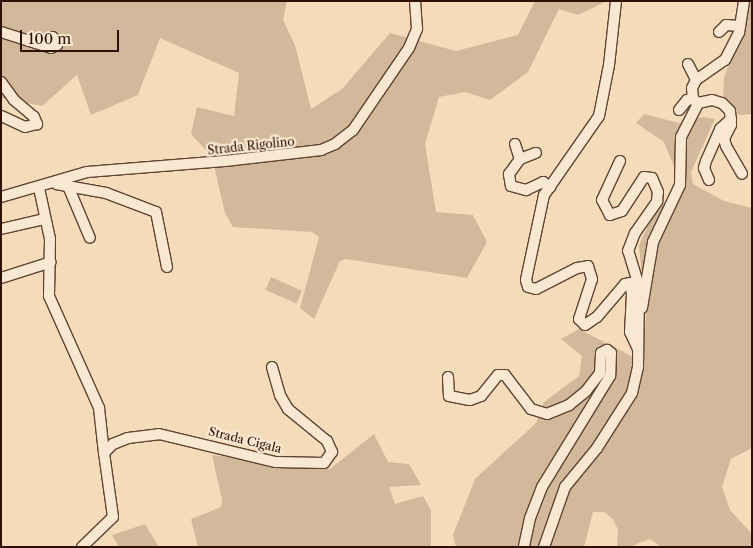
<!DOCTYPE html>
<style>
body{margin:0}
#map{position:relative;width:753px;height:548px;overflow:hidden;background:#f4dcba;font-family:"Libre Caslon Text",serif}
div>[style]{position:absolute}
.green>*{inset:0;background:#d3b99b;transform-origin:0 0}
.roads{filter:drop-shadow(1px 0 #604331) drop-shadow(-1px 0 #604331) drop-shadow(0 1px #604331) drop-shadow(0 -1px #604331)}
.minor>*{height:10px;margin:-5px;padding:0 5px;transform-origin:5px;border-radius:5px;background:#f8e8d2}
span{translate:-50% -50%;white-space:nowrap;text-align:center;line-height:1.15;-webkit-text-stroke:4.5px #f8e8d2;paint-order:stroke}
.street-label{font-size:12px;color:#2f1003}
.frame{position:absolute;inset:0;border:2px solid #2f1003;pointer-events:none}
.scale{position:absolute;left:20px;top:30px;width:99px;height:22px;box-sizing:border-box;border:2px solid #2f1003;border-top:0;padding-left:6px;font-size:15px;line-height:18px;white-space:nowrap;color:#2f1003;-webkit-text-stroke:4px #f8e8d2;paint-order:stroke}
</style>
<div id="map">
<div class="green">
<div style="clip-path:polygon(1px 1px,287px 1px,283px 20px,295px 45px,311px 109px,342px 89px,390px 33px,456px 51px,518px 35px,535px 1px,607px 1px,578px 15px,559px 9px,528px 72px,490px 100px,465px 92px,439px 97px,425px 144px,436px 212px,473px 215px,487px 242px,467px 278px,346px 259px,340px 261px,314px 319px,300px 308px,319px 237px,312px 232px,233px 227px,225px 213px,212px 157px,191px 134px,197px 107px,234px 116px,239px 73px,160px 38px,138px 95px,91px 115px,77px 75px,42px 106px,1px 98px)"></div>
<div style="clip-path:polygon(743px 1px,752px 1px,752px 114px,740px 115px,729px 110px,723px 101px,724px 78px,744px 22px)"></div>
<div style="clip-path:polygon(644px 114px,679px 123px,703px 117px,715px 119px,691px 172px,693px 184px,724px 201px,752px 208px,752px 448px,731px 459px,722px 487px,730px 510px,752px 534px,752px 547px,661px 547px,650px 539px,629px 547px,617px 547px,618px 530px,613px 519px,604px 512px,593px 512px,584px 547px,456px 547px,453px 535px,475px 479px,536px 423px,544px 402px,579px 376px,582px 356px,561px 339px,579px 329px,643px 362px,646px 319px,639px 245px,654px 213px,671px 197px,677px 186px,677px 174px,664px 142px,636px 123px)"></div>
<div style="left:271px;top:277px;width:34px;height:14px;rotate:24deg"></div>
<div style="clip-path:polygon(374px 434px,388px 462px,409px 464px,421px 485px,389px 487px,395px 504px,423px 496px,431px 510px,431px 547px,198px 547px,191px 519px,221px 507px,222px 500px,212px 455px,330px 469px)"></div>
<div style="clip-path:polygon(145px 524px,159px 547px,119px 547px,112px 535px)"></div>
</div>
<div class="roads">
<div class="minor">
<div style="left:616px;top:1px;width:64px;rotate:96.2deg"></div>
<div style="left:609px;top:65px;width:52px;rotate:101.1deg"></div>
<div style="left:599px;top:116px;width:96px;rotate:124.8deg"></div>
<div style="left:544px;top:195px;width:87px;rotate:102deg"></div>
<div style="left:526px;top:280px;width:7px;rotate:74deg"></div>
<div style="left:528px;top:287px;width:8px;rotate:14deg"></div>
<div style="left:536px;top:289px;width:46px;rotate:-27.1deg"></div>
<div style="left:577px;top:268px;width:11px;rotate:-10deg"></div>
<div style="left:588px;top:266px;width:14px;rotate:73deg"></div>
<div style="left:592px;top:279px;width:42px;rotate:108deg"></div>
<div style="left:579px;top:319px;width:8px;rotate:45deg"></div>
<div style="left:585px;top:325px;width:14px;rotate:-34deg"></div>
<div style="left:597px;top:317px;width:43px;rotate:-49.7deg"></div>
<div style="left:625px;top:284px;width:5px;rotate:-11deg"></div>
<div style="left:630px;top:283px;width:11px;rotate:80deg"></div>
<div style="left:632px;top:294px;width:38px;rotate:93deg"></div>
<div style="left:630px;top:332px;width:19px;rotate:65deg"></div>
<div style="left:1px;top:32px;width:52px;rotate:17.7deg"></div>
<div style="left:51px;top:48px;width:7px;rotate:-27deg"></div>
<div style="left:57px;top:45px;width:9px;rotate:-117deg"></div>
<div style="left:719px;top:32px;width:10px;rotate:-45deg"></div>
<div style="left:726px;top:25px;width:14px;rotate:4deg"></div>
<div style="left:688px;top:64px;width:18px;rotate:63deg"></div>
<div style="left:1px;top:82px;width:22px;rotate:54deg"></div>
<div style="left:14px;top:100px;width:26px;rotate:40deg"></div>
<div style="left:34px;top:117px;width:8px;rotate:67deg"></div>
<div style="left:37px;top:124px;width:12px;rotate:166deg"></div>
<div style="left:25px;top:127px;width:26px;rotate:-155deg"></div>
<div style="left:698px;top:103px;width:14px;rotate:-12deg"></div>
<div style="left:712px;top:100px;width:10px;rotate:17deg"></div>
<div style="left:722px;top:103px;width:11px;rotate:45deg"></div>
<div style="left:730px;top:111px;width:14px;rotate:86deg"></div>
<div style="left:731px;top:125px;width:16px;rotate:117deg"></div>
<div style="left:724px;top:139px;width:7px;rotate:74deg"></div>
<div style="left:726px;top:146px;width:32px;rotate:60deg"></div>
<div style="left:679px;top:110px;width:13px;rotate:-51deg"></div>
<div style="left:687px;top:100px;width:6px;rotate:-9deg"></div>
<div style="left:515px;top:144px;width:16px;rotate:72deg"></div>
<div style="left:520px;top:159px;width:19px;rotate:126deg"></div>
<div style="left:509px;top:174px;width:12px;rotate:81deg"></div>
<div style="left:511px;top:186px;width:16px;rotate:15deg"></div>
<div style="left:526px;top:190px;width:19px;rotate:-25deg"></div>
<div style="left:543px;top:182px;width:9px;rotate:36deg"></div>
<div style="left:520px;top:159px;width:17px;rotate:-21deg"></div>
<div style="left:709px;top:180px;width:13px;rotate:-113deg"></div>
<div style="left:704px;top:168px;width:7px;rotate:-74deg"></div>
<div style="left:706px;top:161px;width:35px;rotate:-66deg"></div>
<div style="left:720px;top:129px;width:15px;rotate:-42deg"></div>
<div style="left:56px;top:184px;width:51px;rotate:10.2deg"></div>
<div style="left:106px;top:193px;width:53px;rotate:20.8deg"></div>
<div style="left:156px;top:212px;width:56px;rotate:78.7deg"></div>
<div style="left:68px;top:186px;width:56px;rotate:67.1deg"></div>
<div style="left:39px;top:188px;width:52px;rotate:77.8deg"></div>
<div style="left:50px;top:239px;width:57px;rotate:91deg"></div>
<div style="left:49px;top:296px;width:123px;rotate:65.9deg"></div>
<div style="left:99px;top:408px;width:45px;rotate:83.7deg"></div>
<div style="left:1px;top:197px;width:90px;rotate:-16.2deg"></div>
<div style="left:87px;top:172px;width:138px;rotate:-4.6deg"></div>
<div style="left:225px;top:161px;width:97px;rotate:-6.5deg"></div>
<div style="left:321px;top:150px;width:15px;rotate:-23deg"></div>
<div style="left:335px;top:144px;width:23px;rotate:-38deg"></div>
<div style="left:353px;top:130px;width:99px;rotate:-55.7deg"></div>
<div style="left:409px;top:48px;width:21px;rotate:-67deg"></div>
<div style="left:417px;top:29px;width:28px;rotate:-94deg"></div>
<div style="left:1px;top:229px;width:44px;rotate:-13.1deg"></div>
<div style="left:1px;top:278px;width:52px;rotate:-17.7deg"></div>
<div style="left:642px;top:308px;width:67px;rotate:-80.5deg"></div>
<div style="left:653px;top:242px;width:63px;rotate:-64.7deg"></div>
<div style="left:680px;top:185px;width:48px;rotate:-88.8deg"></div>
<div style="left:681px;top:137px;width:38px;rotate:-63deg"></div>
<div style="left:698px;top:103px;width:6px;rotate:-141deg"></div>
<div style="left:693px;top:99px;width:11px;rotate:-95deg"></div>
<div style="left:692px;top:88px;width:9px;rotate:-63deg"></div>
<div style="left:696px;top:80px;width:35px;rotate:-35deg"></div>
<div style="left:725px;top:60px;width:30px;rotate:-63deg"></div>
<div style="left:739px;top:33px;width:32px;rotate:-81deg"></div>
<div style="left:448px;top:377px;width:19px;rotate:87deg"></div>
<div style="left:449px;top:396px;width:21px;rotate:11deg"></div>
<div style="left:470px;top:400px;width:12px;rotate:-20deg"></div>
<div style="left:481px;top:396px;width:27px;rotate:-51deg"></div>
<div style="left:498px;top:375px;width:7px"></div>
<div style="left:505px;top:375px;width:43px;rotate:52.6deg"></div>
<div style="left:531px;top:409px;width:17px;rotate:17deg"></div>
<div style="left:547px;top:414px;width:24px;rotate:-22deg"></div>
<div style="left:569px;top:405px;width:22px;rotate:-39deg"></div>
<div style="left:586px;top:391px;width:23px;rotate:-52deg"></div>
<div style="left:600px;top:373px;width:20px;rotate:-87deg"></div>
<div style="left:601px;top:353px;width:7px;rotate:-27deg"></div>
<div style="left:607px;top:350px;width:5px;rotate:37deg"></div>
<div style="left:611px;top:353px;width:23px;rotate:92deg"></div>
<div style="left:610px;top:376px;width:130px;rotate:121.5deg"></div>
<div style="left:542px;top:487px;width:33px;rotate:111deg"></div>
<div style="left:530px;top:518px;width:30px;rotate:102deg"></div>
<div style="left:82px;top:547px;width:43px;rotate:-44.1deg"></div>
<div style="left:113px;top:517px;width:65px;rotate:-98deg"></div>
<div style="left:104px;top:453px;width:13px;rotate:-45deg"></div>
<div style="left:113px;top:444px;width:16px;rotate:-22deg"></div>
<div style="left:128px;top:438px;width:31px;rotate:-7deg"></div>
<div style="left:159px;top:434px;width:120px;rotate:13.5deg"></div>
<div style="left:276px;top:462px;width:48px;rotate:1.2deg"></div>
<div style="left:324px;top:463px;width:14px;rotate:-54deg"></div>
<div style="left:332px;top:452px;width:12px;rotate:-114deg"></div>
<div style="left:327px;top:441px;width:50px;rotate:-140.6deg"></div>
<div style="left:288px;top:409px;width:16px;rotate:-120deg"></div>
<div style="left:280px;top:395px;width:29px;rotate:-106deg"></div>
<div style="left:544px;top:547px;width:64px;rotate:-70.7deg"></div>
<div style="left:565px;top:487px;width:50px;rotate:-50.6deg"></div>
<div style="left:597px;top:448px;width:65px;rotate:-57.5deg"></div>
<div style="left:632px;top:393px;width:27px;rotate:-77deg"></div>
<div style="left:638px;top:367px;width:81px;rotate:-89.3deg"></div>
<div style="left:639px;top:286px;width:37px;rotate:-107deg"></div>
<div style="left:628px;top:251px;width:19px;rotate:-69deg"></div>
<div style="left:635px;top:233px;width:39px;rotate:-55deg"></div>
<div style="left:657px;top:201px;width:9px;rotate:-84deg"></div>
<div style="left:658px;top:192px;width:15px;rotate:-113deg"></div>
<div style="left:652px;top:178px;width:8px;rotate:-173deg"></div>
<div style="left:644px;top:177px;width:40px;rotate:122.9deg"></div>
<div style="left:622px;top:211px;width:13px;rotate:162deg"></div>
<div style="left:610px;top:215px;width:17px;rotate:-118deg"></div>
<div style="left:602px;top:200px;width:43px;rotate:-65.2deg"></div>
</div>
</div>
<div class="street-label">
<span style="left:251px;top:146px;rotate:-6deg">Strada Rigolino</span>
<span style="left:245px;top:440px;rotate:14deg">Strada Cigala</span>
</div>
<div class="frame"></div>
<div class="scale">100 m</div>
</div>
